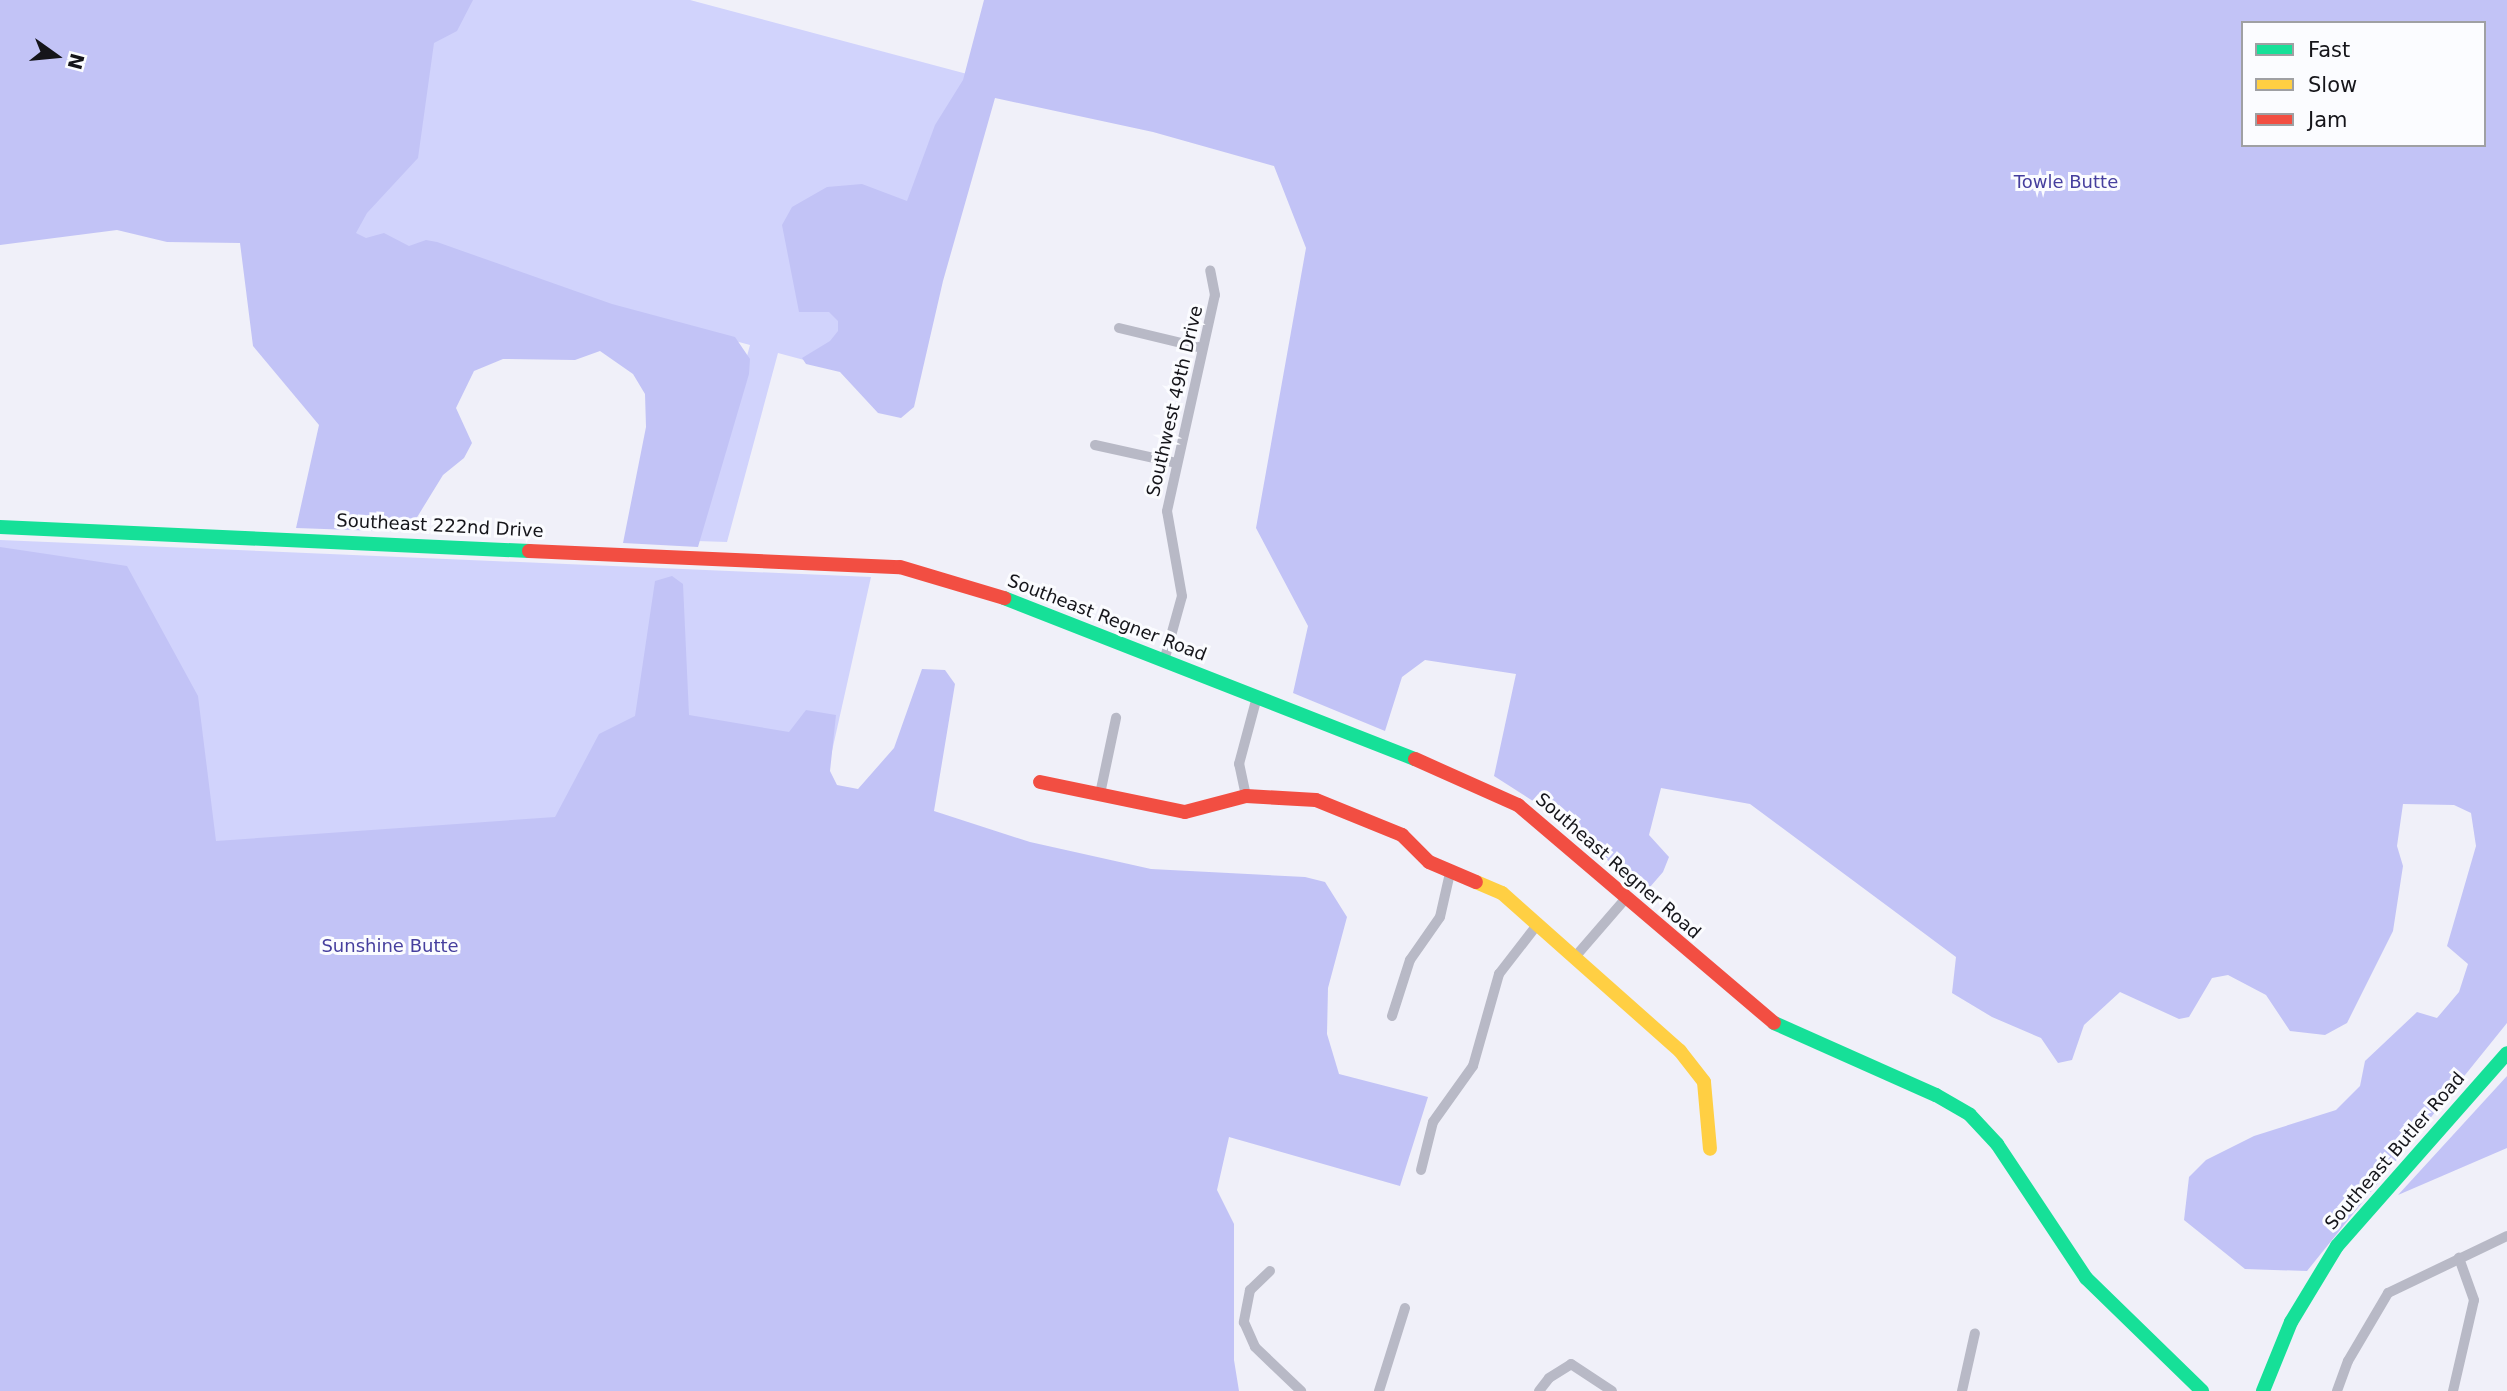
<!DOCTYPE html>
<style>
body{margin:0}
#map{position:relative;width:2507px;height:1391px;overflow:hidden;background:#f0f0f9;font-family:"DejaVu Sans",sans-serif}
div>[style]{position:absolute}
.green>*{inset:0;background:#d1d3fc}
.forest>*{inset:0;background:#c2c3f6}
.street>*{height:10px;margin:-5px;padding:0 5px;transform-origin:5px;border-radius:5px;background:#b8b9c6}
.fast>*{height:14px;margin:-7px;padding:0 7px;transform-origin:7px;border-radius:7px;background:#16e098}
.slow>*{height:14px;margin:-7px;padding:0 7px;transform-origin:7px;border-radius:7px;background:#ffcf43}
.jam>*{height:14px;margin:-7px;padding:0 7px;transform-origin:7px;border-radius:7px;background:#f24e42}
span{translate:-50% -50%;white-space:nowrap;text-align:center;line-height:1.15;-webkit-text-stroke:6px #fbfcff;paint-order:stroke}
.park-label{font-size:18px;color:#463f9e}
.street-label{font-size:18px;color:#15151a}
.legend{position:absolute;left:2241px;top:21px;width:245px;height:126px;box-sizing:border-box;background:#fbfcff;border:2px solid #9fa0a3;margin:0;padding:9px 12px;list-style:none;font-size:21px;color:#15151a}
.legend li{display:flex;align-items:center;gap:14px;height:35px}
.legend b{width:35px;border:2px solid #9fa0a3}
.north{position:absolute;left:21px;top:21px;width:70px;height:70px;-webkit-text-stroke:5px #fbfcff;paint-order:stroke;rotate:105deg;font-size:19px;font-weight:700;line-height:28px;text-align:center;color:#15151a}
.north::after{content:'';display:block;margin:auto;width:24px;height:32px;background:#15151a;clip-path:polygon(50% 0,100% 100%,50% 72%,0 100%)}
</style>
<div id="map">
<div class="green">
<div style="clip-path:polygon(343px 0,690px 0,982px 78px,912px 389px,778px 353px,727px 542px,697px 541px,750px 345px,292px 222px)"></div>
<div style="clip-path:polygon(0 540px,871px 577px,774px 1010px,0 1391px)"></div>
</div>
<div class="forest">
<div style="clip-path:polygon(0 0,473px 0,457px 31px,434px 43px,418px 158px,367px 213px,356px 233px,366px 238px,384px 233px,409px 246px,426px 240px,437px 242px,612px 304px,735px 337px,750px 359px,749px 374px,698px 547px,623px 543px,646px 427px,645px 394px,633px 374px,600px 351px,575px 360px,503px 359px,474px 371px,456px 408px,472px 443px,464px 458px,443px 475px,408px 532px,296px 528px,319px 425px,253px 346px,240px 243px,167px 242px,117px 230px,0 245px)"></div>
<div style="clip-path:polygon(evenodd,984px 0,2507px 0,2507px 1023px,2307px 1271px,2245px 1269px,2184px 1220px,2189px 1177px,2206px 1160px,2254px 1136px,2336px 1110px,2360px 1086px,2365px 1061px,2417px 1012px,2437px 1018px,2459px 992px,2468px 964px,2447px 946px,2476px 846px,2471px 813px,2454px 805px,2403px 804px,2397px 846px,2403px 866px,2393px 931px,2347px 1023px,2325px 1035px,2290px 1031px,2266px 995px,2228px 975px,2212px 978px,2189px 1017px,2179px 1019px,2120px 992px,2084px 1025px,2072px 1060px,2058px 1063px,2041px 1038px,1992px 1017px,1952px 993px,1956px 957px,1750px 804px,1661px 788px,1649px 835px,1669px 857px,1663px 872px,1650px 887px,1638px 886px,1553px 814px,1494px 776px,1516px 674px,1425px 660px,1402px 677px,1385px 731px,1293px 693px,1308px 626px,1256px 528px,1306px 248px,1274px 166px,1153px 132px,995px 98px,943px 281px,914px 407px,901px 418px,878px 413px,840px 372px,806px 364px,802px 358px,830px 341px,838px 331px,838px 321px,829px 312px,799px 312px,782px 225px,792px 207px,827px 187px,862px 184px,907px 201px,935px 125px,963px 80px,984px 0,2243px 23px,2484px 23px,2484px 145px,2243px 145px,2243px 23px)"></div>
<div style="clip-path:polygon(0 547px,127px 566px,198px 696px,216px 841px,555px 817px,599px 734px,635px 716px,655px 581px,672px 576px,683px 584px,689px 715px,789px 732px,806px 710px,836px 715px,830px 771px,837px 785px,858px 789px,894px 748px,922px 669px,945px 670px,955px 684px,934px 811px,1030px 842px,1151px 869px,1305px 877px,1325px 882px,1347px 917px,1328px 988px,1327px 1034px,1339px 1074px,1428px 1097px,1400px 1186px,1229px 1137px,1217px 1190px,1234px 1224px,1234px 1360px,1239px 1391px,0 1391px)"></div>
<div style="clip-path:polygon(2507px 1075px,2507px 1148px,2398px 1195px,2507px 1076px)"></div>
</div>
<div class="street">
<div style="left:1119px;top:328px;width:85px;rotate:13.5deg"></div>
<div style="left:1095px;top:445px;width:83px;rotate:12.5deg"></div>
<div style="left:1164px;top:661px;width:67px;rotate:-74.5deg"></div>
<div style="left:1182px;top:596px;width:86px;rotate:-100deg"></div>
<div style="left:1167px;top:511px;width:221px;rotate:-77.5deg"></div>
<div style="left:1215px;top:295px;width:25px;rotate:-101deg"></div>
<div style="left:1100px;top:794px;width:78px;rotate:-78.1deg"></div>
<div style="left:1246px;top:796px;width:33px;rotate:-102deg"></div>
<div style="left:1239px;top:764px;width:69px;rotate:-75deg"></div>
<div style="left:1575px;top:957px;width:79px;rotate:-49.1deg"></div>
<div style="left:1392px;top:1016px;width:59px;rotate:-72.2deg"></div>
<div style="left:1410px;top:960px;width:52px;rotate:-55.1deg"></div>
<div style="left:1440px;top:917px;width:45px;rotate:-77.2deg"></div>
<div style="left:1421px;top:1170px;width:49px;rotate:-76deg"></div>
<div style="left:1433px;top:1122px;width:69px;rotate:-54.5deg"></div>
<div style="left:1473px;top:1066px;width:96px;rotate:-74.2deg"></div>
<div style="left:1499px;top:974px;width:62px;rotate:-52.2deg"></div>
<div style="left:1270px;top:1271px;width:28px;rotate:136deg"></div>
<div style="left:1250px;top:1290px;width:33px;rotate:101deg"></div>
<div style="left:1244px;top:1322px;width:27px;rotate:66deg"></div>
<div style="left:1255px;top:1347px;width:64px;rotate:43.7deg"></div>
<div style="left:1379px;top:1391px;width:87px;rotate:-72.6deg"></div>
<div style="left:1539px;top:1391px;width:16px;rotate:-52deg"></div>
<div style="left:1549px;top:1378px;width:26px;rotate:-32deg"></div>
<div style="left:1571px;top:1364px;width:49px;rotate:33.4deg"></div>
<div style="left:1962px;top:1391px;width:59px;rotate:-77.4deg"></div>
<div style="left:2337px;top:1391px;width:32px;rotate:-70deg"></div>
<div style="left:2348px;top:1361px;width:79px;rotate:-59.5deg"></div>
<div style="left:2388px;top:1293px;width:132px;rotate:-25.6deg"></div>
<div style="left:2453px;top:1391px;width:93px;rotate:-77deg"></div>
<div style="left:2474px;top:1300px;width:45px;rotate:-109.7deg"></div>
</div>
<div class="fast">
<div style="left:0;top:527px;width:530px;rotate:2.6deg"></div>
<div style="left:1004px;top:598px;width:441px;rotate:21.4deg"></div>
<div style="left:1774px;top:1023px;width:177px;rotate:24deg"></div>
<div style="left:1936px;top:1095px;width:39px;rotate:30deg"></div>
<div style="left:1970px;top:1115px;width:40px;rotate:47deg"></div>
<div style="left:1997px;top:1144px;width:161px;rotate:56.4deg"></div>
<div style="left:2086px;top:1278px;width:162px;rotate:44.2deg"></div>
<div style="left:2263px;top:1391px;width:74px;rotate:-67.9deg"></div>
<div style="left:2291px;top:1322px;width:89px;rotate:-58.8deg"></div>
<div style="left:2337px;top:1246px;width:257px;rotate:-48.6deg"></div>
</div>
<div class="slow">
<div style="left:1476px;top:882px;width:28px;rotate:23deg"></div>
<div style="left:1502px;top:893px;width:238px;rotate:41.6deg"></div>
<div style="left:1680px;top:1051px;width:39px;rotate:52deg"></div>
<div style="left:1704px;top:1082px;width:67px;rotate:84.9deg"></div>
</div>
<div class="jam">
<div style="left:529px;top:551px;width:371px;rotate:2.5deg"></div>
<div style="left:900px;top:567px;width:109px;rotate:16.6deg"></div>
<div style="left:1415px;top:759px;width:113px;rotate:24.1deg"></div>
<div style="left:1518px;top:805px;width:336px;rotate:40.4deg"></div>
<div style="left:1040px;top:782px;width:148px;rotate:11.7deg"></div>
<div style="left:1185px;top:812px;width:63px;rotate:-14.7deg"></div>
<div style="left:1246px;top:796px;width:70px;rotate:3.3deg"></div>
<div style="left:1316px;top:800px;width:93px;rotate:22.1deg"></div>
<div style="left:1402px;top:835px;width:38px;rotate:45deg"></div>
<div style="left:1429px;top:862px;width:51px;rotate:23.1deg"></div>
</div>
<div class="park-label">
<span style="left:2066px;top:182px">Towle Butte</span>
<span style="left:390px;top:946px">Sunshine Butte</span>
</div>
<div class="street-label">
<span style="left:1175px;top:401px;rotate:-77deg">Southwest 49th Drive</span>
<span style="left:440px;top:526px;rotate:3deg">Southeast 222nd Drive</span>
<span style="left:1107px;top:618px;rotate:21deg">Southeast Regner Road</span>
<span style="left:1618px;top:866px;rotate:41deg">Southeast Regner Road</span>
<span style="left:2395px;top:1151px;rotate:-49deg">Southeast Butler Road</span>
</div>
<ul class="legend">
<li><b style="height:9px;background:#16e098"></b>Fast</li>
<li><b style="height:9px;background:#ffcf43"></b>Slow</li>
<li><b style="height:9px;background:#f24e42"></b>Jam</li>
</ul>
<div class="north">N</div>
</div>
